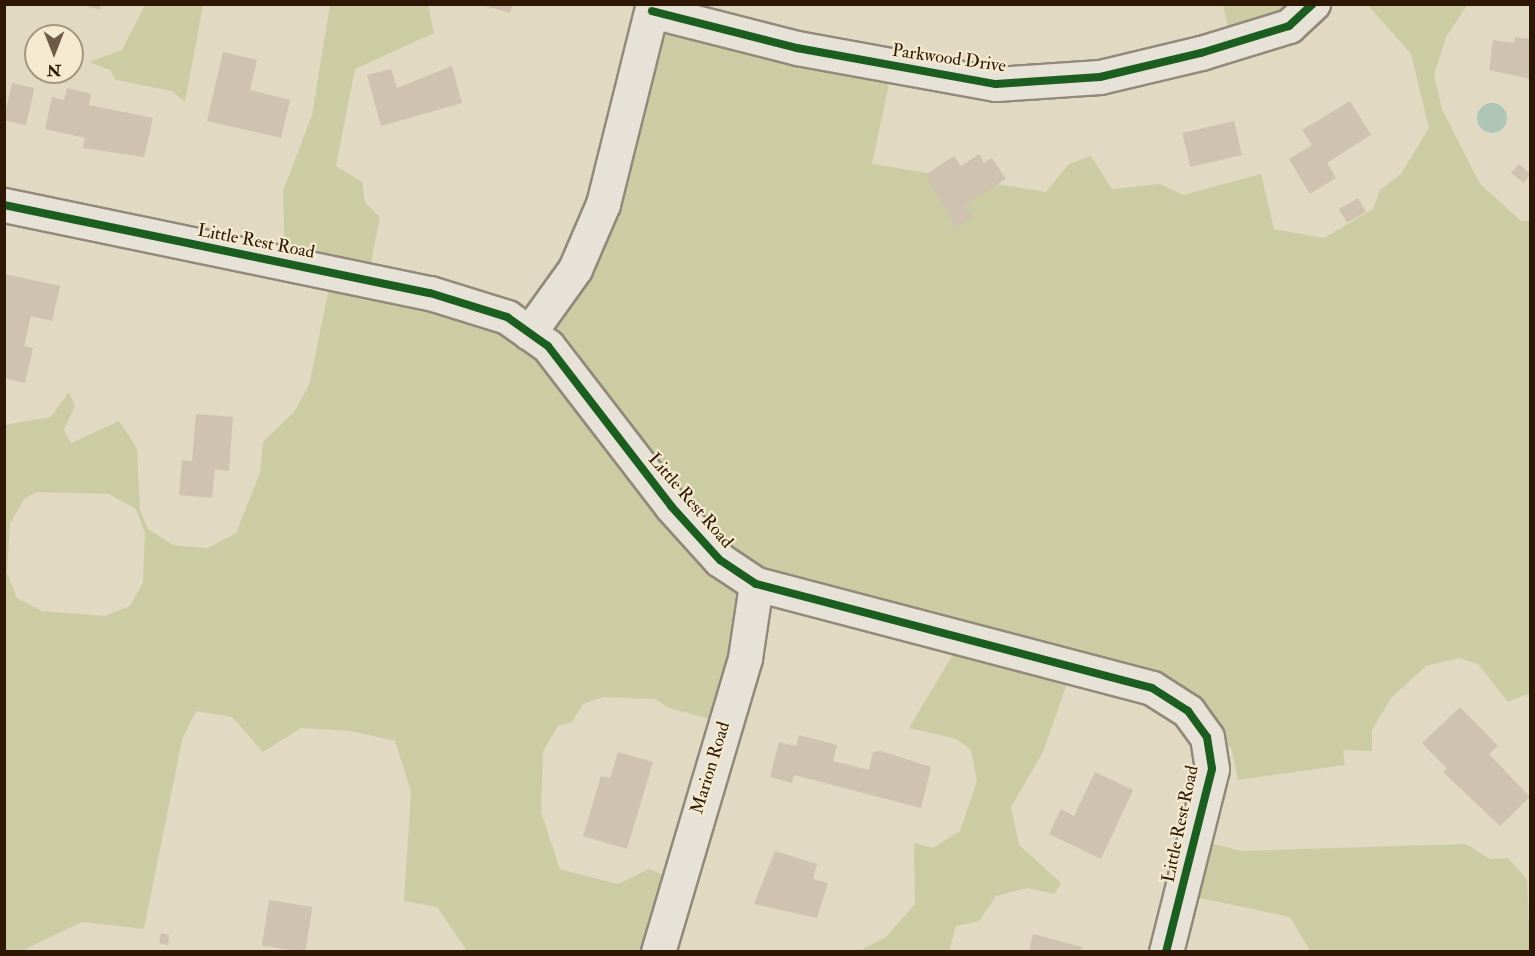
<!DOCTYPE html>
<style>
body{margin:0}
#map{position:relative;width:1535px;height:956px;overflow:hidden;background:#e1d9c2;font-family:"IM FELL Double Pica",serif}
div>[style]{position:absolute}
.green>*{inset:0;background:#cccca4}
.water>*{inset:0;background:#afc5b7}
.round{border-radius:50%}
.building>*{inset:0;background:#cfc2b0;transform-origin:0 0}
.roads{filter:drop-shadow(2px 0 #91897a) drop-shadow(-2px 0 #91897a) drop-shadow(0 2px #91897a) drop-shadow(0 -2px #91897a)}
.street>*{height:33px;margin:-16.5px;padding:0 16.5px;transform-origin:16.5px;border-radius:16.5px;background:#e7e2d7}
.cycleway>*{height:8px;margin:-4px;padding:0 4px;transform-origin:4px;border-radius:4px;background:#1b5e20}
span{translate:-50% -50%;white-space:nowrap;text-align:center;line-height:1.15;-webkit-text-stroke:4.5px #f4eacf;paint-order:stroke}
.street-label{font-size:18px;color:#2f1705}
.frame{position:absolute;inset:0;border:6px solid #2f1705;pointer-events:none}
.north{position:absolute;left:24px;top:24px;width:60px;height:60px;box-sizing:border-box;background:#f4eacf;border:2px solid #a5967e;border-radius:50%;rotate:180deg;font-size:16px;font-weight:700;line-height:24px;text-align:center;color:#2f1705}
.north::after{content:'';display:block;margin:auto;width:21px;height:27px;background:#6d5b47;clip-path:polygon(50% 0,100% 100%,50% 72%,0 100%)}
</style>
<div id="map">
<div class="green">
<div style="clip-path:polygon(145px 5px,203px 5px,185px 102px,172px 91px,116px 80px,110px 70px,89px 62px,122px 50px)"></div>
<div style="clip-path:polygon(evenodd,330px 5px,428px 5px,434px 33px,355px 69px,336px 166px,362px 182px,365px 203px,380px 217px,368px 278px,524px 331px,578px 271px,656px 14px,892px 70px,872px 164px,1046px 192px,1069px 164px,1091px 156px,1112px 189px,1160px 184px,1183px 195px,1261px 174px,1274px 229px,1324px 238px,1373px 209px,1380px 190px,1401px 174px,1429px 128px,1411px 54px,1368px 5px,1467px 5px,1446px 37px,1434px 75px,1442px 109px,1480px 184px,1521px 221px,1530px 221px,1530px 693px,1508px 702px,1478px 664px,1459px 658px,1426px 666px,1391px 698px,1372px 730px,1372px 751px,1343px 750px,1345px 765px,1238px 780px,1231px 747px,1212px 746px,1192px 719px,1072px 669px,1043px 752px,1011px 807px,1019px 845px,1061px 883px,1054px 894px,1027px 888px,996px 896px,979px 921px,956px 926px,949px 951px,859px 951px,886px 937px,915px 904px,914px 843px,933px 848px,960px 831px,977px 781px,971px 750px,956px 739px,909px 728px,960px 643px,765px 588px,725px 723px,669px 708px,655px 699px,603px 697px,583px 704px,572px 722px,558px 726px,543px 751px,541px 812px,560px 869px,618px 884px,649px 869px,678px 881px,660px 951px,467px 951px,437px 907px,404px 901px,411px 791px,395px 741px,351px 731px,301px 728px,263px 752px,232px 717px,196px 711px,182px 740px,144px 929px,82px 922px,21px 951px,5px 952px,5px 425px,51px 417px,69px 392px,75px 406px,64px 430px,71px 443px,119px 421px,137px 448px,140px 511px,148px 529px,173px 545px,208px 548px,236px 533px,260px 473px,263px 442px,294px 412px,309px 385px,331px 279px,285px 269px,283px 191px,312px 115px,330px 5px,37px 492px,109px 494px,136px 509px,145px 533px,143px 582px,130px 606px,105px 616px,42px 611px,17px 598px,7px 573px,10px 523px,25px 498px,37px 492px)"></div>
<div style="clip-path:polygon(1223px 5px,1304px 5px,1231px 43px)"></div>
<div style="clip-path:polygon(1210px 843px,1241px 851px,1466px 844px,1490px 859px,1508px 858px,1527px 879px,1530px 951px,1310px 951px,1290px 917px,1186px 895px)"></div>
</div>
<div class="water">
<div class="round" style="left:1477px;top:103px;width:30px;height:30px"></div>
</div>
<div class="building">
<div style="clip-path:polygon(80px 4px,101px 4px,100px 10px)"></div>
<div style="clip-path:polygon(479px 4px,513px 4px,510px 13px)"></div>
<div style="clip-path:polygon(1515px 37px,1530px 39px,1530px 79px,1489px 70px,1493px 40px,1514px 43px)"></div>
<div style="clip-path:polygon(223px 52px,257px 60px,250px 90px,290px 100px,281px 138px,207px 121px)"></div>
<div style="clip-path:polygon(452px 66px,462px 103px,381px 126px,367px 75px,391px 69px,397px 88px)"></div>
<div style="left:12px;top:83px;width:23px;height:38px;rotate:13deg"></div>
<div style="clip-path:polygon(67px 88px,91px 94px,89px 105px,153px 118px,144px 157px,83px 148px,85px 138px,45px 129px,52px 97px,64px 100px)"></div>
<div style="clip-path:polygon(1350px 101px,1371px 135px,1327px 163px,1336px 178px,1310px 194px,1289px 159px,1312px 145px,1302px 130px)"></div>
<div style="left:1234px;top:121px;width:35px;height:53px;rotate:77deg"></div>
<div style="clip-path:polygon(979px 154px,984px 163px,992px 158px,1006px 179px,965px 205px,973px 217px,956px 228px,925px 175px,954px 156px,961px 166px)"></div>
<div style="clip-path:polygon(1519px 164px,1530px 174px,1524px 183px,1511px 173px)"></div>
<div style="left:1358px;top:198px;width:16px;height:22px;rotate:60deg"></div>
<div style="clip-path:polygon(4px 274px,60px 286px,52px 321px,31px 316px,24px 346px,33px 348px,25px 383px,4px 378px)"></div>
<div style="clip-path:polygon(196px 414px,233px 417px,229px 471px,215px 469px,212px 498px,179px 495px,182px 460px,192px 461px)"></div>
<div style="clip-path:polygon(1460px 707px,1498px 746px,1489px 754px,1530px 797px,1500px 826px,1443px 772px,1447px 769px,1422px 743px)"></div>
<div style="clip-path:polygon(799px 735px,837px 745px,833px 761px,869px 770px,873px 752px,881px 751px,931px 767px,921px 808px,794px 775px,792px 783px,770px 777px,779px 742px,796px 746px)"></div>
<div style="clip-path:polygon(618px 752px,653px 762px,627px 849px,583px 836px,601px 776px,610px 778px)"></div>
<div style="clip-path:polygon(1095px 772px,1133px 790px,1101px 859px,1049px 834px,1061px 809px,1074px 816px)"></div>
<div style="clip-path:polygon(775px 851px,817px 864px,813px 879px,828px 883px,817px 918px,754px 904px)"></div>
<div style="left:269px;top:900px;width:44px;height:46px;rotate:9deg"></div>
<div style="clip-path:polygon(161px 933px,169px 935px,168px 945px,159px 943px)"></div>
<div style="clip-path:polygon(1033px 934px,1082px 947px,1080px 952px,1029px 952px)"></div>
</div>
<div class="roads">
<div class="street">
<div style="left:652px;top:11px;width:150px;rotate:14.3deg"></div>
<div style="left:797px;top:48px;width:202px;rotate:10.3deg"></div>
<div style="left:996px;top:84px;width:104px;rotate:-3.9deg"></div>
<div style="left:1100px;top:77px;width:104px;rotate:-13.4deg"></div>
<div style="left:1201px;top:53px;width:92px;rotate:-17.1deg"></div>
<div style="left:1289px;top:26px;width:33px;rotate:-43deg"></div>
<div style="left:4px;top:205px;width:435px;rotate:11.7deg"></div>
<div style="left:430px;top:293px;width:81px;rotate:17.3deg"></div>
<div style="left:507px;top:317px;width:50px;rotate:35.3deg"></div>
<div style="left:548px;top:346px;width:202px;rotate:52.4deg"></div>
<div style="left:671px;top:506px;width:73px;rotate:47.8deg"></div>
<div style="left:720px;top:560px;width:43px;rotate:33.7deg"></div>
<div style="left:756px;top:584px;width:409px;rotate:14.7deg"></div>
<div style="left:1152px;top:688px;width:43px;rotate:32.6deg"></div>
<div style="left:1188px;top:711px;width:32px;rotate:54deg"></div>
<div style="left:1207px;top:737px;width:32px;rotate:81deg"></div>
<div style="left:1212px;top:769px;width:189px;rotate:104.1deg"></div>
<div style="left:529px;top:333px;width:79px;rotate:-54.3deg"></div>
<div style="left:575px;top:269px;width:71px;rotate:-66.7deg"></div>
<div style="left:603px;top:204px;width:206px;rotate:-76deg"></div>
<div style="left:658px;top:952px;width:307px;rotate:-73.5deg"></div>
<div style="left:745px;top:658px;width:75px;rotate:-81.5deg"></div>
</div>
</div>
<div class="cycleway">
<div style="left:652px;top:11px;width:150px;rotate:14.3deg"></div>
<div style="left:797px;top:48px;width:202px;rotate:10.3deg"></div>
<div style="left:996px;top:84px;width:104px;rotate:-3.9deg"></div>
<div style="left:1100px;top:77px;width:104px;rotate:-13.4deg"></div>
<div style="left:1201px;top:53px;width:92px;rotate:-17.1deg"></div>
<div style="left:1289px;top:26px;width:33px;rotate:-43deg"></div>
<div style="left:4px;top:205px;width:435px;rotate:11.7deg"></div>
<div style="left:430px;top:293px;width:81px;rotate:17.3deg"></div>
<div style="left:507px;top:317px;width:50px;rotate:35.3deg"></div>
<div style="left:548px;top:346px;width:202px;rotate:52.4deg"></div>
<div style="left:671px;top:506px;width:73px;rotate:47.8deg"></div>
<div style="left:720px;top:560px;width:43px;rotate:33.7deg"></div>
<div style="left:756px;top:584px;width:409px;rotate:14.7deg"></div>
<div style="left:1152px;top:688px;width:43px;rotate:32.6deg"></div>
<div style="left:1188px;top:711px;width:32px;rotate:54deg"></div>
<div style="left:1207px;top:737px;width:32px;rotate:81deg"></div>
<div style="left:1212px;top:769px;width:189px;rotate:104.1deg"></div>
</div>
<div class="street-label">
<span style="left:949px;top:59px;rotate:8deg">Parkwood Drive</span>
<span style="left:256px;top:242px;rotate:11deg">Little Rest Road</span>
<span style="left:690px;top:501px;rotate:49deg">Little Rest Road</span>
<span style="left:711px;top:768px;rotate:-73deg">Marion Road</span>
<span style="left:1181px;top:824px;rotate:-78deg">Little Rest Road</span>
</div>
<div class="frame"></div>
<div class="north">N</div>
</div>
